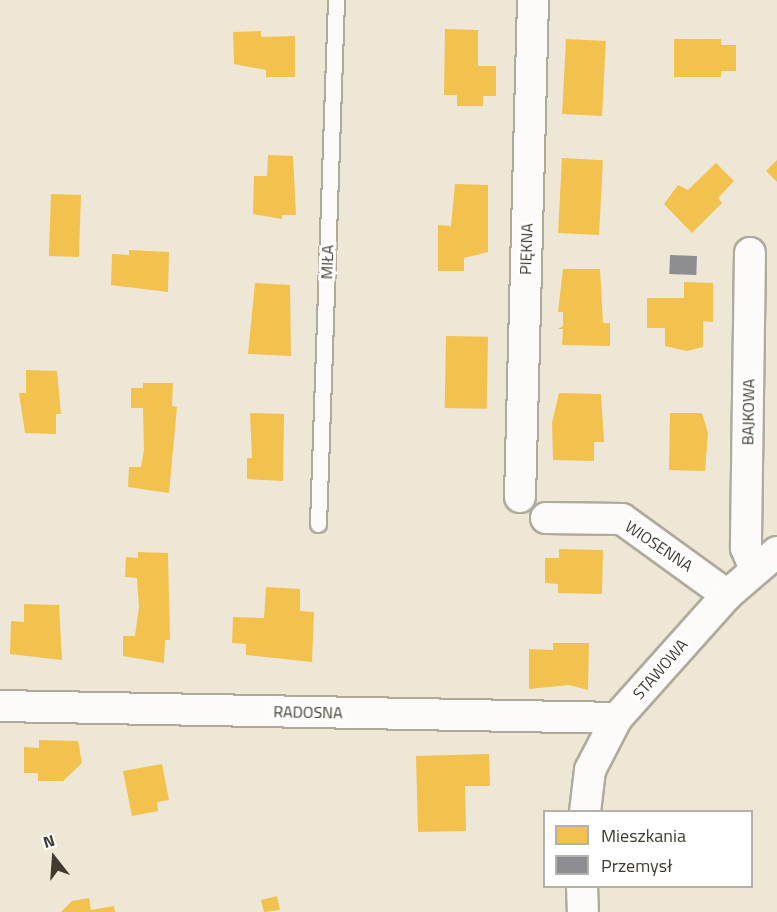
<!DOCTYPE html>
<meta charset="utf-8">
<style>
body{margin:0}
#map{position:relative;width:777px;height:912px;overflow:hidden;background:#eee7d6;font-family:"Titillium Web",sans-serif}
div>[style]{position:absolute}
.homes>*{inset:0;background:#f2c14e;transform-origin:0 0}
.industry>*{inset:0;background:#8d8d92;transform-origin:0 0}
.roads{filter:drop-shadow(2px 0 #b0aa9d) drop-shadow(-2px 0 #b0aa9d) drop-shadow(0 2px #b0aa9d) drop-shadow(0 -2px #b0aa9d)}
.service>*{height:15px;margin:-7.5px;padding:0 7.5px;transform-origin:7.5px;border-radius:7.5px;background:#fcfbf9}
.minor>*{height:30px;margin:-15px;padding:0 15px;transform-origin:15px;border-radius:15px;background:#fcfbf9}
span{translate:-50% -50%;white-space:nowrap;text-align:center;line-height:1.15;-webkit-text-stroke:6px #fff;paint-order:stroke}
.street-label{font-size:16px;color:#403b2f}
.legend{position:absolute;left:543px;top:810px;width:210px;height:78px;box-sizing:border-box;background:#fff;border:2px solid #b3b1ac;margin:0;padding:8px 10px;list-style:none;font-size:18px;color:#403b2f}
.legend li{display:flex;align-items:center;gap:12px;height:30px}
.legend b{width:30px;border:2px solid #b3b1ac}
.north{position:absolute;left:24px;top:828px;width:60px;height:60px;-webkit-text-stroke:4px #fff;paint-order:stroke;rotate:343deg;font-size:16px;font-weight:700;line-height:24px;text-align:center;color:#403b2f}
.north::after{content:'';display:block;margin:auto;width:21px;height:27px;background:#403b2f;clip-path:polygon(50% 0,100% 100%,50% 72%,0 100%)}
</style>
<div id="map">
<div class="homes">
<div style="clip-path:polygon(445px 29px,478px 30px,478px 66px,496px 66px,496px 96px,483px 96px,483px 106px,457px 106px,457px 95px,444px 95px)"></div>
<div style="clip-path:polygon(261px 31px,261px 37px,295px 36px,295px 77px,266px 77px,266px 70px,234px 64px,233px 32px)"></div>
<div style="left:566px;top:39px;width:40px;height:75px;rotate:3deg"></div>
<div style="clip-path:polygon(674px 39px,721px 39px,721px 45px,736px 45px,736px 71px,721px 71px,721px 77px,674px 77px)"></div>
<div style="clip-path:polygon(268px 155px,293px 156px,296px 215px,282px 215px,282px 219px,253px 214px,254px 176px,267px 176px)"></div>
<div style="left:562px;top:158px;width:41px;height:75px;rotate:3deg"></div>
<div style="clip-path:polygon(777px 160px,777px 182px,766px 171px)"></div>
<div style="clip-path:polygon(716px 163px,734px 181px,718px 198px,722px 203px,692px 233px,664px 204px,678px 185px,688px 190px)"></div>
<div style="clip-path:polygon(455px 184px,488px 185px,488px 252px,464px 258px,464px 271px,438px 271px,438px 225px,451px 226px)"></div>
<div style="left:51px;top:194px;width:30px;height:62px;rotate:2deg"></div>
<div style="clip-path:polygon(129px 250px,169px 252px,168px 292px,111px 285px,112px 254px,129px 255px)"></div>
<div style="clip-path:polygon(563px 269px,600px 269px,603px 323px,610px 323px,610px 346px,562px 345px,563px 329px,558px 329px,563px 326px,563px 312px,558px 312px)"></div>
<div style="clip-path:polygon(684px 282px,713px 283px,713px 322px,703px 321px,703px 347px,687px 351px,665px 346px,665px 328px,647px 328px,647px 298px,684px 298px)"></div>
<div style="clip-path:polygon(255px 283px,290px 285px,291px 356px,248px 354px)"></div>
<div style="left:446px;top:336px;width:42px;height:72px;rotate:1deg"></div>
<div style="clip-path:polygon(26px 370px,57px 371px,61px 414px,56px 414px,56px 434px,25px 433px,19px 393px,26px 393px)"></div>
<div style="clip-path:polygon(143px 383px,173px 383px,172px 406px,177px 407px,169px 493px,128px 487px,129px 467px,141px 467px,144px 450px,143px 408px,131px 408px,131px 388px,143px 388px)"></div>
<div style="clip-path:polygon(559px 393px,601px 394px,604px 442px,594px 442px,594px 461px,553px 460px,552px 423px)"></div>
<div style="clip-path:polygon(250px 413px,284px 414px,283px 481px,247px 479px,247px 458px,252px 458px)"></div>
<div style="clip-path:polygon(670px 413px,702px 413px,708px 433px,705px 471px,669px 470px)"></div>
<div style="clip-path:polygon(559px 549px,603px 550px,602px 594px,558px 593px,558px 584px,545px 583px,545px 558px,559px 558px)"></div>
<div style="clip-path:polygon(138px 552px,168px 553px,170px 640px,165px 640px,164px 663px,123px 656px,123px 636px,135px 636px,139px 607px,137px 578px,125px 577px,126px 557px,138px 558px)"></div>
<div style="clip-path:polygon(266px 587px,300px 589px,300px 611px,314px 612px,312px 662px,246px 655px,246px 644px,232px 643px,233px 617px,264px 618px)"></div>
<div style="clip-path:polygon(24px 604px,59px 605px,62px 660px,10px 654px,11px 621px,24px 622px)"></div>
<div style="clip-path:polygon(553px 643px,589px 643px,588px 690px,569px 685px,529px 689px,529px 649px,553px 650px)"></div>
<div style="clip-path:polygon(39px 740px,78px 741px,82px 763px,63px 781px,38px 781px,38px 773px,24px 773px,24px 747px,39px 748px)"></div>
<div style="clip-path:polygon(489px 754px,490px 786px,465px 786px,466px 831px,418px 832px,416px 756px)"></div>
<div style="clip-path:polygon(162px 764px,169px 800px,157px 802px,158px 811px,132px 816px,123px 771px)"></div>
<div style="clip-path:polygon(277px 896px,280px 910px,264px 912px,261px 900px)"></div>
<div style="clip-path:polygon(89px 898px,91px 910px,114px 906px,115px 912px,61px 912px,72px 901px)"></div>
</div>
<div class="industry">
<div style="left:670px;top:255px;width:27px;height:19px;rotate:2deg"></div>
</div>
<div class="roads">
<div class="service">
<div style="left:318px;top:524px;width:524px;rotate:-88.03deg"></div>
</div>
<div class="minor">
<div style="left:750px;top:253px;width:295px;rotate:90.8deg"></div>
<div style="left:746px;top:548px;width:23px;rotate:67deg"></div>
<div style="left:520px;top:497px;width:497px;rotate:-88.5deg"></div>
<div style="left:546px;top:518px;width:76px;rotate:0.8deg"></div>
<div style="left:622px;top:519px;width:130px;rotate:35.9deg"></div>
<div style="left:0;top:706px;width:617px;rotate:1.11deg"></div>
<div style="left:585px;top:812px;width:42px;rotate:-83.2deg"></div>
<div style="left:590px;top:770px;width:59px;rotate:-62.6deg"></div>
<div style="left:617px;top:718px;width:165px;rotate:-48.2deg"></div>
<div style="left:727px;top:595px;width:66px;rotate:-40.7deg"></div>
<div style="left:582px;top:886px;width:26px;rotate:88deg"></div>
</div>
</div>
<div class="street-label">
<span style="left:526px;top:249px;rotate:-88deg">PIĘKNA</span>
<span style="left:327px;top:262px;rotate:-88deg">MIŁA</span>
<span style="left:748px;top:412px;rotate:-89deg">BAJKOWA</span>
<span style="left:659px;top:546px;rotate:34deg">WIOSENNA</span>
<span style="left:660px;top:669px;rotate:-49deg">STAWOWA</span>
<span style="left:308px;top:712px;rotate:1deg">RADOSNA</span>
</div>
<ul class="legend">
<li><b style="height:16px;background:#f2c14e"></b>Mieszkania</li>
<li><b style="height:16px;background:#8d8d92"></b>Przemysł</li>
</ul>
<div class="north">N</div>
</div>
